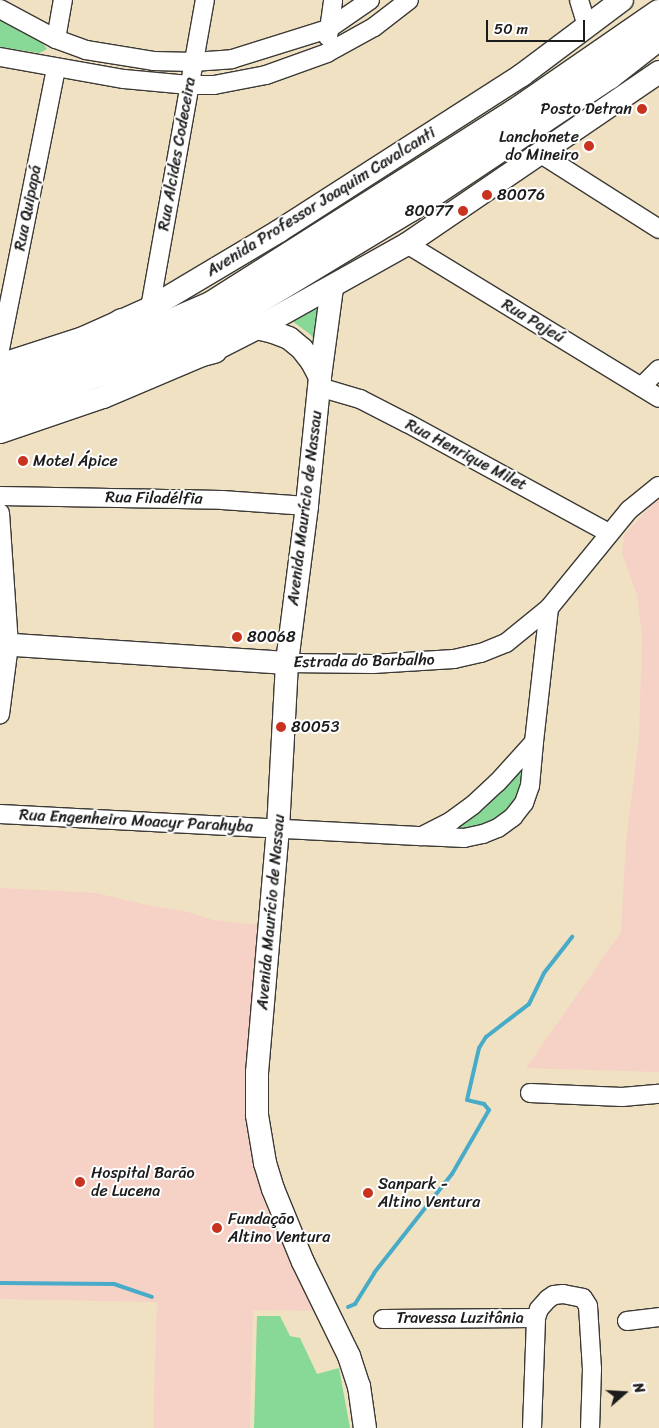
<!DOCTYPE html>
<meta charset="utf-8">
<style>
body{margin:0}
#map{position:relative;width:659px;height:1428px;overflow:hidden;background:#f0e1c3;font-family:Sriracha,sans-serif}
div>[style]{position:absolute}
.built>*{inset:0;background:#f6d1c5}
.green>*{inset:0;background:#88d898}
.stream>*{height:4px;margin:-2px;padding:0 2px;transform-origin:2px;border-radius:2px;background:#48abc8}
.roads{filter:drop-shadow(1px 0 #3c3a35) drop-shadow(-1px 0 #3c3a35) drop-shadow(0 1px #3c3a35) drop-shadow(0 -1px #3c3a35)}
.minor>*{height:18px;margin:-9px;padding:0 9px;transform-origin:9px;border-radius:9px;background:#fff}
.major>*{height:22px;margin:-11px;padding:0 11px;transform-origin:11px;border-radius:11px;background:#fff}
.highway>*{height:26px;margin:-13px;padding:0 13px;transform-origin:13px;border-radius:13px;background:#fff}
.dots>*{width:14px;height:14px;translate:-50% -50%;box-sizing:border-box;border:2px solid #fff;border-radius:50%}
span{translate:-50% -50%;white-space:nowrap;text-align:center;line-height:1.15;-webkit-text-stroke:4px #fff;paint-order:stroke}
.poi-label{font-size:16px;color:#1c1c1c}
.right{translate:-100% -50%;text-align:right}
.left{translate:0 -50%;text-align:left}
.street-label{font-size:16px;color:#1c1c1c}
.north{position:absolute;left:599px;top:1368px;width:50px;height:50px;-webkit-text-stroke:4px #fff;paint-order:stroke;rotate:71deg;font-size:14px;font-weight:700;line-height:20px;text-align:center;color:#1c1c1c}
.north::after{content:'';display:block;margin:auto;width:18px;height:22px;background:#1c1c1c;clip-path:polygon(50% 0,100% 100%,50% 72%,0 100%)}
.scale{position:absolute;left:486px;top:20px;width:99px;height:22px;box-sizing:border-box;border:2px solid #1c1c1c;border-top:0;padding-left:6px;font-size:15px;line-height:18px;white-space:nowrap;color:#1c1c1c;-webkit-text-stroke:4px #fff;paint-order:stroke}
</style>
<div id="map">
<div class="built">
<div style="clip-path:polygon(659px 498px,659px 1072px,526px 1068px,621px 932px,626px 841px,639px 738px,642px 636px,637px 595px,622px 553px,624px 535px)"></div>
<div style="clip-path:polygon(0 888px,96px 893px,142px 904px,188px 912px,213px 920px,259px 925px,247px 1124px,253px 1162px,264px 1202px,287px 1255px,317px 1311px,253px 1310px,250px 1428px,153px 1428px,157px 1302px,0 1299px)"></div>
</div>
<div class="green">
<div style="clip-path:polygon(0 20px,41px 41px,47px 49px,40px 53px,0 47px)"></div>
<div style="clip-path:polygon(323px 302px,321px 354px,311px 335px,288px 318px)"></div>
<div style="clip-path:polygon(522px 763px,533px 773px,507px 817px,490px 825px,461px 831px,441px 830px)"></div>
<div style="clip-path:polygon(257px 1316px,280px 1316px,290px 1336px,300px 1338px,317px 1374px,339px 1368px,350px 1428px,254px 1428px)"></div>
</div>
<div class="stream">
<div style="left:0;top:1283px;width:114px;rotate:0.5deg"></div>
<div style="left:114px;top:1284px;width:40px;rotate:18.9deg"></div>
<div style="left:348px;top:1307px;width:8px;rotate:-23deg"></div>
<div style="left:355px;top:1304px;width:36px;rotate:-58deg"></div>
<div style="left:374px;top:1273px;width:126px;rotate:-51.8deg"></div>
<div style="left:452px;top:1174px;width:74px;rotate:-60deg"></div>
<div style="left:489px;top:1110px;width:8px;rotate:-130deg"></div>
<div style="left:484px;top:1104px;width:17px;rotate:-167deg"></div>
<div style="left:467px;top:1100px;width:53px;rotate:-77deg"></div>
<div style="left:479px;top:1048px;width:13px;rotate:-58deg"></div>
<div style="left:486px;top:1037px;width:54px;rotate:-37.5deg"></div>
<div style="left:529px;top:1004px;width:34px;rotate:-64deg"></div>
<div style="left:544px;top:973px;width:46px;rotate:-52.1deg"></div>
</div>
<div class="roads">
<div class="minor">
<div style="left:579px;top:0;width:27px;rotate:73deg"></div>
<div style="left:0;top:9px;width:64px;rotate:28.2deg"></div>
<div style="left:56px;top:39px;width:32px;rotate:20deg"></div>
<div style="left:86px;top:50px;width:68px;rotate:9.3deg"></div>
<div style="left:153px;top:61px;width:40px;rotate:1.4deg"></div>
<div style="left:193px;top:62px;width:39px;rotate:-4deg"></div>
<div style="left:232px;top:59px;width:101px;rotate:-17.4deg"></div>
<div style="left:328px;top:29px;width:51px;rotate:-34.6deg"></div>
<div style="left:328px;top:37px;width:37px;rotate:-82deg"></div>
<div style="left:56px;top:39px;width:40px;rotate:-80deg"></div>
<div style="left:0;top:57px;width:126px;rotate:10.1deg"></div>
<div style="left:124px;top:79px;width:65px;rotate:5.3deg"></div>
<div style="left:189px;top:85px;width:25px"></div>
<div style="left:214px;top:85px;width:53px;rotate:-10.9deg"></div>
<div style="left:266px;top:75px;width:65px;rotate:-19.8deg"></div>
<div style="left:327px;top:53px;width:54px;rotate:-29deg"></div>
<div style="left:374px;top:27px;width:44px;rotate:-37.6deg"></div>
<div style="left:541px;top:154px;width:140px;rotate:32.4deg"></div>
<div style="left:407px;top:244px;width:295px;rotate:31.4deg"></div>
<div style="left:150px;top:308px;width:313px;rotate:-79.9deg"></div>
<div style="left:0;top:349px;width:287px;rotate:-78.7deg"></div>
<div style="left:319px;top:387px;width:43px;rotate:16.3deg"></div>
<div style="left:360px;top:399px;width:53px;rotate:27.1deg"></div>
<div style="left:407px;top:423px;width:230px;rotate:28.6deg"></div>
<div style="left:641px;top:387px;width:25px;rotate:-45deg"></div>
<div style="left:0;top:496px;width:222px;rotate:1deg"></div>
<div style="left:222px;top:500px;width:85px;rotate:4deg"></div>
<div style="left:0;top:513px;width:132px;rotate:86.1deg"></div>
<div style="left:9px;top:645px;width:70px;rotate:97.4deg"></div>
<div style="left:287px;top:663px;width:86px;rotate:0.7deg"></div>
<div style="left:373px;top:664px;width:81px;rotate:-3.5deg"></div>
<div style="left:454px;top:659px;width:28px;rotate:-13deg"></div>
<div style="left:481px;top:653px;width:27px;rotate:-22deg"></div>
<div style="left:506px;top:643px;width:55px;rotate:-39.1deg"></div>
<div style="left:549px;top:608px;width:127px;rotate:-50.8deg"></div>
<div style="left:629px;top:510px;width:38px;rotate:-39deg"></div>
<div style="left:0;top:814px;width:423px;rotate:3deg"></div>
<div style="left:422px;top:836px;width:33px;rotate:-27deg"></div>
<div style="left:451px;top:821px;width:27px;rotate:-36deg"></div>
<div style="left:473px;top:805px;width:33px;rotate:-43deg"></div>
<div style="left:497px;top:783px;width:55px;rotate:-47.9deg"></div>
<div style="left:534px;top:742px;width:135px;rotate:-83.6deg"></div>
<div style="left:422px;top:836px;width:42px;rotate:2.7deg"></div>
<div style="left:464px;top:838px;width:19px;rotate:-12deg"></div>
<div style="left:483px;top:834px;width:16px;rotate:-22deg"></div>
<div style="left:498px;top:828px;width:19px;rotate:-36deg"></div>
<div style="left:513px;top:817px;width:18px;rotate:-52deg"></div>
<div style="left:524px;top:803px;width:18px;rotate:-71deg"></div>
<div style="left:530px;top:786px;width:44px;rotate:-84.8deg"></div>
<div style="left:530px;top:1093px;width:92px;rotate:2.5deg"></div>
<div style="left:622px;top:1097px;width:37px;rotate:-5deg"></div>
<div style="left:383px;top:1319px;width:153px;rotate:-0.4deg"></div>
<div style="left:627px;top:1321px;width:32px;rotate:-7deg"></div>
<div style="left:532px;top:1428px;width:110px;rotate:-87.9deg"></div>
<div style="left:536px;top:1318px;width:9px;rotate:-72deg"></div>
<div style="left:539px;top:1309px;width:13px;rotate:-48deg"></div>
<div style="left:548px;top:1299px;width:7px;rotate:-34deg"></div>
<div style="left:554px;top:1295px;width:9px;rotate:-6deg"></div>
<div style="left:563px;top:1294px;width:20px;rotate:11deg"></div>
<div style="left:583px;top:1298px;width:9px;rotate:58deg"></div>
<div style="left:588px;top:1306px;width:63px;rotate:86.4deg"></div>
<div style="left:592px;top:1369px;width:59px;rotate:91.9deg"></div>
</div>
<div class="major">
<div style="left:332px;top:288px;width:90px;rotate:97.7deg"></div>
<div style="left:320px;top:377px;width:130px;rotate:95.8deg"></div>
<div style="left:307px;top:506px;width:158px;rotate:97.3deg"></div>
<div style="left:287px;top:663px;width:165px;rotate:93.1deg"></div>
<div style="left:278px;top:828px;width:245px;rotate:94.9deg"></div>
<div style="left:257px;top:1072px;width:43px;rotate:90deg"></div>
<div style="left:257px;top:1115px;width:49px;rotate:80.5deg"></div>
<div style="left:265px;top:1163px;width:27px;rotate:73deg"></div>
<div style="left:273px;top:1189px;width:79px;rotate:67.7deg"></div>
<div style="left:303px;top:1262px;width:105px;rotate:63.9deg"></div>
<div style="left:349px;top:1356px;width:32px;rotate:72deg"></div>
<div style="left:359px;top:1386px;width:42px;rotate:81.9deg"></div>
<div style="left:257px;top:328px;width:16px;rotate:14deg"></div>
<div style="left:273px;top:332px;width:17px;rotate:21deg"></div>
<div style="left:289px;top:338px;width:17px;rotate:40deg"></div>
<div style="left:302px;top:349px;width:16px;rotate:52deg"></div>
<div style="left:312px;top:362px;width:17px;rotate:62deg"></div>
<div style="left:0;top:365px;width:87px;rotate:-18deg"></div>
<div style="left:83px;top:338px;width:73px;rotate:-24.1deg"></div>
<div style="left:150px;top:308px;width:150px;rotate:-30.8deg"></div>
<div style="left:279px;top:231px;width:289px;rotate:-32.7deg"></div>
<div style="left:522px;top:75px;width:125px;rotate:-36.9deg"></div>
<div style="left:0;top:432px;width:109px;rotate:-18.8deg"></div>
<div style="left:103px;top:397px;width:121px;rotate:-22.9deg"></div>
<div style="left:214px;top:350px;width:48px;rotate:-27.1deg"></div>
<div style="left:257px;top:328px;width:172px;rotate:-29.2deg"></div>
<div style="left:407px;top:244px;width:305px;rotate:-34.3deg"></div>
<div style="left:0;top:644px;width:288px;rotate:3.8deg"></div>
</div>
<div class="highway">
<div style="left:87px;top:345px;width:42px;rotate:-33.3deg"></div>
<div style="left:156px;top:365px;width:60px;rotate:-14.5deg"></div>
<div style="left:0;top:385px;width:140px;rotate:-19.2deg"></div>
<div style="left:132px;top:339px;width:86px;rotate:-23.3deg"></div>
<div style="left:211px;top:305px;width:359px;rotate:-32.4deg"></div>
<div style="left:514px;top:113px;width:176px;rotate:-34.6deg"></div>
<div style="left:0;top:408px;width:54px;rotate:-18.4deg"></div>
<div style="left:51px;top:391px;width:120px;rotate:-20.6deg"></div>
<div style="left:163px;top:349px;width:75px;rotate:-25.2deg"></div>
<div style="left:231px;top:317px;width:210px;rotate:-31.2deg"></div>
<div style="left:411px;top:208px;width:238px;rotate:-33.7deg"></div>
<div style="left:609px;top:76px;width:63px;rotate:-38deg"></div>
</div>
</div>
<div class="dots">
<div style="left:642px;top:109px;background:#c8321e"></div>
<div style="left:589px;top:146px;background:#c8321e"></div>
<div style="left:487px;top:195px;background:#c8321e"></div>
<div style="left:463px;top:211px;background:#c8321e"></div>
<div style="left:23px;top:461px;background:#c8321e"></div>
<div style="left:237px;top:637px;background:#c8321e"></div>
<div style="left:281px;top:727px;background:#c8321e"></div>
<div style="left:80px;top:1182px;background:#c8321e"></div>
<div style="left:368px;top:1193px;background:#c8321e"></div>
<div style="left:217px;top:1228px;background:#c8321e"></div>
</div>
<div class="poi-label">
<span class="right" style="left:632px;top:109px">Posto Detran</span>
<span class="right" style="left:579px;top:146px">Lanchonete<br>do Mineiro</span>
<span class="left" style="left:497px;top:195px">80076</span>
<span class="right" style="left:453px;top:211px">80077</span>
<span class="left" style="left:33px;top:461px">Motel Ápice</span>
<span class="left" style="left:247px;top:637px">80068</span>
<span class="left" style="left:291px;top:727px">80053</span>
<span class="left" style="left:91px;top:1182px">Hospital Barão<br>de Lucena</span>
<span class="left" style="left:378px;top:1193px">Sanpark -<br>Altino Ventura</span>
<span class="left" style="left:228px;top:1228px">Fundação<br>Altino Ventura</span>
</div>
<div class="street-label">
<span style="left:177px;top:154px;rotate:-80deg">Rua Alcides Codeceira</span>
<span style="left:321px;top:202px;rotate:-32deg">Avenida Professor Joaquim Cavalcanti</span>
<span style="left:28px;top:208px;rotate:-79deg">Rua Quipapá</span>
<span style="left:533px;top:321px;rotate:31deg">Rua Pajeú</span>
<span style="left:466px;top:455px;rotate:28deg">Rua Henrique Milet</span>
<span style="left:154px;top:498px;rotate:1deg">Rua Filadélfia</span>
<span style="left:305px;top:508px;rotate:-83deg">Avenida Maurício de Nassau</span>
<span style="left:364px;top:661px;rotate:-1deg">Estrada do Barbalho</span>
<span style="left:136px;top:821px;rotate:3deg">Rua Engenheiro Moacyr Parahyba</span>
<span style="left:271px;top:912px;rotate:-85deg">Avenida Maurício de Nassau</span>
<span style="left:460px;top:1318px">Travessa Luzitânia</span>
</div>
<div class="north">N</div>
<div class="scale">50 m</div>
</div>
